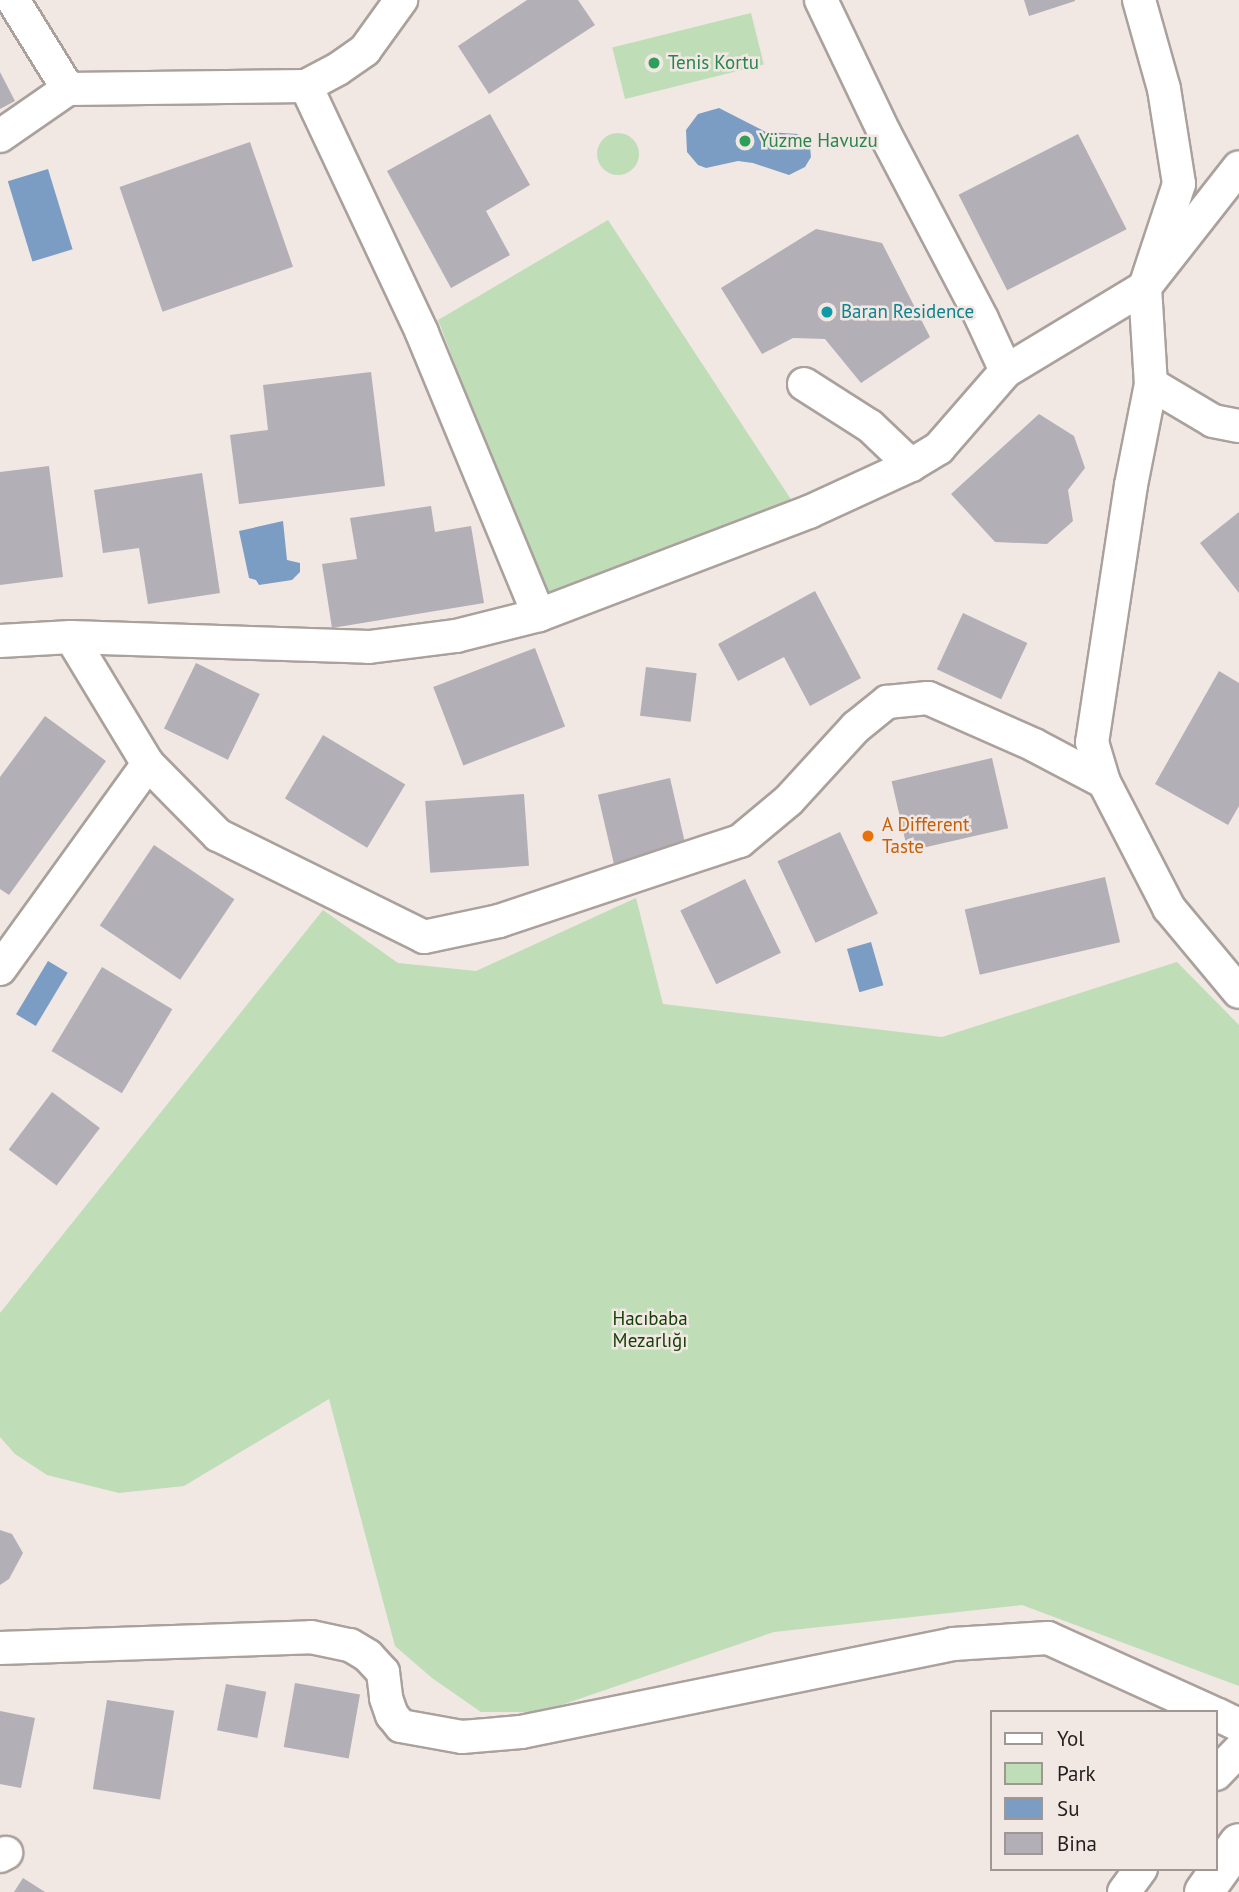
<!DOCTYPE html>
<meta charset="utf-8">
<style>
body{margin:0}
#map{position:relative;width:1239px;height:1892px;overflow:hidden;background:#f1e7e3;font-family:"PT Sans",sans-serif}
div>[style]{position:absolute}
.green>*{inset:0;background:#bfddb7;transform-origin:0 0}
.round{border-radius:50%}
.water>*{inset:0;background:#7b9dc4;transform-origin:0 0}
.building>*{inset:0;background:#b3afb6;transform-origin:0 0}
.roads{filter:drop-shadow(2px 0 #aaa19d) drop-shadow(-2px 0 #aaa19d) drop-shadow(0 2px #aaa19d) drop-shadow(0 -2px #aaa19d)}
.minor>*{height:32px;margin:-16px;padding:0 16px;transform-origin:16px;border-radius:16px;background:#fff}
.trunk>*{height:38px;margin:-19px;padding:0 19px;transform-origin:19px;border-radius:19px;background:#fff}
.dots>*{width:19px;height:19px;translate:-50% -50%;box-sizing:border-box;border:4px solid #f1e7e3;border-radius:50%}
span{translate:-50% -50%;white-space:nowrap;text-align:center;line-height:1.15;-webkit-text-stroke:5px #f1e7e3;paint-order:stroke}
.leisure-label{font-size:19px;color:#27864d}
.left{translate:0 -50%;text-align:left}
.culture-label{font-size:19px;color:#0d838f}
.food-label{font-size:19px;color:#c56008}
.park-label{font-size:19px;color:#144106}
.legend{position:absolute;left:990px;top:1710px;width:228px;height:161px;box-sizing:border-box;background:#f1e7e3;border:2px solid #9e9794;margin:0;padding:9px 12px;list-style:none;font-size:21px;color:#221f1e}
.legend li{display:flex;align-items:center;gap:14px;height:35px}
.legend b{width:35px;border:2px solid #9e9794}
</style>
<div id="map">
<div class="green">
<div style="left:751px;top:13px;width:53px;height:143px;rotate:76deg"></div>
<div class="round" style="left:597px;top:133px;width:42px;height:42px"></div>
<div style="clip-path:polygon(608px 220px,792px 501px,546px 597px,438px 320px)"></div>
<div style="clip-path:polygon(636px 898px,663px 1004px,942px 1037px,1177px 962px,1239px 1025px,1239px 1686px,1022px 1605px,774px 1632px,541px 1712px,481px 1712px,432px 1678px,395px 1646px,329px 1399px,184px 1486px,119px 1493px,47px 1475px,15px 1454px,0 1437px,0 1313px,323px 910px,398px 963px,476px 971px)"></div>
</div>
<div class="water">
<div style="clip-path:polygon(719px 108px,766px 132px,798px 134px,810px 147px,811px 157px,805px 167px,789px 175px,753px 163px,738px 161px,706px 168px,698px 165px,687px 152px,686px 130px,698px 114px)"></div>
<div style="left:48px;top:169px;width:84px;height:42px;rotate:73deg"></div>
<div style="clip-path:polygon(283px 521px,287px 560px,300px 563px,300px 572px,292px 580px,259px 585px,256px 580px,249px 578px,239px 531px)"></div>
<div style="left:871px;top:942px;width:45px;height:25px;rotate:74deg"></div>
<div style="left:48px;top:961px;width:23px;height:62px;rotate:31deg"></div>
</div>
<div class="building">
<div style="clip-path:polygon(527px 0,578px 0,595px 25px,489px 94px,458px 46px)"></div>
<div style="clip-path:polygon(1024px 0,1075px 0,1075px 1px,1029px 16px)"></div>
<div style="clip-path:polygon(0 72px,15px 101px,0 109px)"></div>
<div style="clip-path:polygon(490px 114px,530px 185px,486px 211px,510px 255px,451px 288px,387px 171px)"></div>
<div style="left:1078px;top:134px;width:107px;height:134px;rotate:63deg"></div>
<div style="left:250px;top:142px;width:132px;height:138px;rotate:71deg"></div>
<div style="clip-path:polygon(816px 229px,882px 243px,930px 337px,861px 383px,825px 339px,793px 338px,762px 354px,721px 288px)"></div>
<div style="clip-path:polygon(371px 372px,385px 486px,239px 504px,230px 435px,268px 430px,263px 385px)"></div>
<div style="clip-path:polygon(1039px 414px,1074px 436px,1085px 468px,1068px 490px,1073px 521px,1047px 544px,995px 542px,951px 494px)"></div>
<div style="clip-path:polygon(49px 466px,63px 577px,0 585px,0 472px)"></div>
<div style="clip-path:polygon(202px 473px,220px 593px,148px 604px,139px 548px,103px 553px,94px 490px)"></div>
<div style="clip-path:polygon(431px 506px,435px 532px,471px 526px,484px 603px,332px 628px,322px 564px,357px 559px,350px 518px)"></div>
<div style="clip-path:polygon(1239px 512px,1239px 593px,1200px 543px)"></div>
<div style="clip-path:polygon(815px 591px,861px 678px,810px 706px,784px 657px,738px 681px,718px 644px)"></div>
<div style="left:963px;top:613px;width:71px;height:62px;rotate:25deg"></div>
<div style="left:535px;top:648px;width:84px;height:109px;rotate:69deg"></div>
<div style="left:196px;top:663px;width:71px;height:73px;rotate:26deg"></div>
<div style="left:646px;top:667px;width:51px;height:49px;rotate:7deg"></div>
<div style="clip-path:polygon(1219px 671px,1239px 683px,1239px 806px,1228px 825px,1155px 784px)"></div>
<div style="clip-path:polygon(45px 716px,106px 761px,9px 895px,0 889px,0 777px)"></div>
<div style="left:323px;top:735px;width:96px;height:74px;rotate:31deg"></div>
<div style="left:992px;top:758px;width:72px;height:103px;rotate:77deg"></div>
<div style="left:670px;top:778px;width:71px;height:74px;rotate:77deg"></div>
<div style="left:524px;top:794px;width:72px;height:99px;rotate:86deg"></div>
<div style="left:840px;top:832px;width:90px;height:69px;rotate:65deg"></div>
<div style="left:154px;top:845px;width:97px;height:97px;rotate:34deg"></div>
<div style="left:1105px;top:877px;width:67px;height:144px;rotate:77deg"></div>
<div style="left:745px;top:879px;width:82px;height:72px;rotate:64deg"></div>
<div style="left:102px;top:967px;width:82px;height:98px;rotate:31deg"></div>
<div style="left:52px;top:1092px;width:60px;height:72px;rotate:37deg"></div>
<div style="clip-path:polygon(0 1530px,12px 1534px,23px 1553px,9px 1579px,0 1585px)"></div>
<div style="left:295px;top:1683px;width:66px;height:65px;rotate:10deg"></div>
<div style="left:226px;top:1684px;width:41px;height:47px;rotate:11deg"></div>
<div style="left:107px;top:1700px;width:68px;height:90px;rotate:9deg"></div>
<div style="clip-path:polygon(0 1711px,35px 1718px,21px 1788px,0 1784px)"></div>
<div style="clip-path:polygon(23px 1878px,45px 1892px,14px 1892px)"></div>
</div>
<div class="roads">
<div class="minor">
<div style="left:13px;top:0;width:105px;rotate:58.3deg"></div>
<div style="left:68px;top:89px;width:238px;rotate:-0.7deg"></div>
<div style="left:306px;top:86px;width:36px;rotate:-28deg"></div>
<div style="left:338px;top:69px;width:33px;rotate:-35deg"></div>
<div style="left:365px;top:50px;width:62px;rotate:-54.2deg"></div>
<div style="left:821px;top:0;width:146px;rotate:64.5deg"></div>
<div style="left:884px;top:132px;width:211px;rotate:62.3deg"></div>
<div style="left:982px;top:319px;width:57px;rotate:65.2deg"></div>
<div style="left:1139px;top:0;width:92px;rotate:74.3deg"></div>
<div style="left:1164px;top:89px;width:96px;rotate:81deg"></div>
<div style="left:1179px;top:184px;width:108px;rotate:108.3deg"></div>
<div style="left:1145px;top:287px;width:97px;rotate:86.5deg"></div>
<div style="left:1151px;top:384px;width:103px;rotate:101.2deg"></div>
<div style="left:1131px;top:485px;width:260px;rotate:98.6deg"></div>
<div style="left:1092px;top:742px;width:42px;rotate:73.3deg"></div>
<div style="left:1104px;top:782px;width:142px;rotate:62.7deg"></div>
<div style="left:1169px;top:908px;width:109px;rotate:50.2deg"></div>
<div style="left:306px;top:86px;width:273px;rotate:64.8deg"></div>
<div style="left:422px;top:333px;width:305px;rotate:67.5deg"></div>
<div style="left:0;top:136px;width:83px;rotate:-34.7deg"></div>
<div style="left:804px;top:384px;width:78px;rotate:32.5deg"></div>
<div style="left:870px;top:426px;width:57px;rotate:43.6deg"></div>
<div style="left:1151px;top:384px;width:72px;rotate:30.8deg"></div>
<div style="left:1213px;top:421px;width:26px;rotate:11deg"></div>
<div style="left:71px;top:637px;width:149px;rotate:58.8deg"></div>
<div style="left:148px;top:764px;width:100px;rotate:45.4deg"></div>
<div style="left:218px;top:835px;width:230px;rotate:26.3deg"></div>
<div style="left:424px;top:937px;width:77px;rotate:-12deg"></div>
<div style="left:499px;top:921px;width:254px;rotate:-18.4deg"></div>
<div style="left:740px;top:841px;width:64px;rotate:-39.9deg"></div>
<div style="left:789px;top:800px;width:99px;rotate:-47.5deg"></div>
<div style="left:856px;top:727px;width:40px;rotate:-39deg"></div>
<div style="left:887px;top:702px;width:41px;rotate:-5.6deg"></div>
<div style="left:928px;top:698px;width:116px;rotate:23.9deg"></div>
<div style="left:1034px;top:745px;width:79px;rotate:27.9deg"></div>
<div style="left:0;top:641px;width:71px;rotate:-3.2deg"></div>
<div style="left:71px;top:637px;width:298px;rotate:1.9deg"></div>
<div style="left:369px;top:647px;width:88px;rotate:-7.2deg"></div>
<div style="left:456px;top:636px;width:86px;rotate:-14.2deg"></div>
<div style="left:539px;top:615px;width:289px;rotate:-20.9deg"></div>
<div style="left:809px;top:512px;width:112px;rotate:-24.7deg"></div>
<div style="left:911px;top:465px;width:33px;rotate:-31deg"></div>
<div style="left:939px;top:448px;width:102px;rotate:-49deg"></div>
<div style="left:1006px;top:371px;width:162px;rotate:-31.1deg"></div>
<div style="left:1145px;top:287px;width:152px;rotate:-51.9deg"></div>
<div style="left:0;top:969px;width:253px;rotate:-54.2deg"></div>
<div style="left:0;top:1648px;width:311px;rotate:-2deg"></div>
<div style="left:311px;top:1637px;width:40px;rotate:12deg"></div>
<div style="left:350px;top:1645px;width:21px;rotate:31deg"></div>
<div style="left:368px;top:1656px;width:22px;rotate:47deg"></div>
<div style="left:383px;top:1672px;width:26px;rotate:83deg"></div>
<div style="left:386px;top:1698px;width:18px;rotate:71deg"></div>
<div style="left:392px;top:1715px;width:14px;rotate:51deg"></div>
<div style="left:401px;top:1726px;width:62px;rotate:10.2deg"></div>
<div style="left:462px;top:1737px;width:59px;rotate:-4.8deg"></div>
<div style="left:521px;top:1732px;width:441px;rotate:-11.5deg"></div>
<div style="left:953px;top:1644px;width:95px;rotate:-3.6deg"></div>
<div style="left:1048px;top:1638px;width:179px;rotate:24.4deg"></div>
<div style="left:1216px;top:1714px;width:25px;rotate:26deg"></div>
<div style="left:1216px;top:1774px;width:33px;rotate:-46deg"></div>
<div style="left:0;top:1856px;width:7px;rotate:-27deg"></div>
<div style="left:1124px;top:1892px;width:29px;rotate:-54deg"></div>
</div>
<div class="trunk">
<div style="left:1204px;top:1892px;width:60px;rotate:-54.5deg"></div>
</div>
</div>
<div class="dots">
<div style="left:654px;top:63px;background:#2e9e5b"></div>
<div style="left:745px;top:141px;background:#2e9e5b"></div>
<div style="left:827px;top:312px;background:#0f9aa8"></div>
<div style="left:868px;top:836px;background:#e8710a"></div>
</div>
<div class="leisure-label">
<span class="left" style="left:668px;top:63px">Tenis Kortu</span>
<span class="left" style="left:759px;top:141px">Yüzme Havuzu</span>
</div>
<div class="culture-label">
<span class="left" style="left:841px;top:312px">Baran Residence</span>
</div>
<div class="food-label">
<span class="left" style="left:882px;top:836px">A Different<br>Taste</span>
</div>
<div class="park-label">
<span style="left:650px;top:1330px">Hacıbaba<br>Mezarlığı</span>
</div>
<ul class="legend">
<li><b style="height:9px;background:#fff"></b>Yol</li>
<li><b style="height:19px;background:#bfddb7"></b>Park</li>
<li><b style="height:19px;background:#7b9dc4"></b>Su</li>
<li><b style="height:19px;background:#b3afb6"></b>Bina</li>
</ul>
</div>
